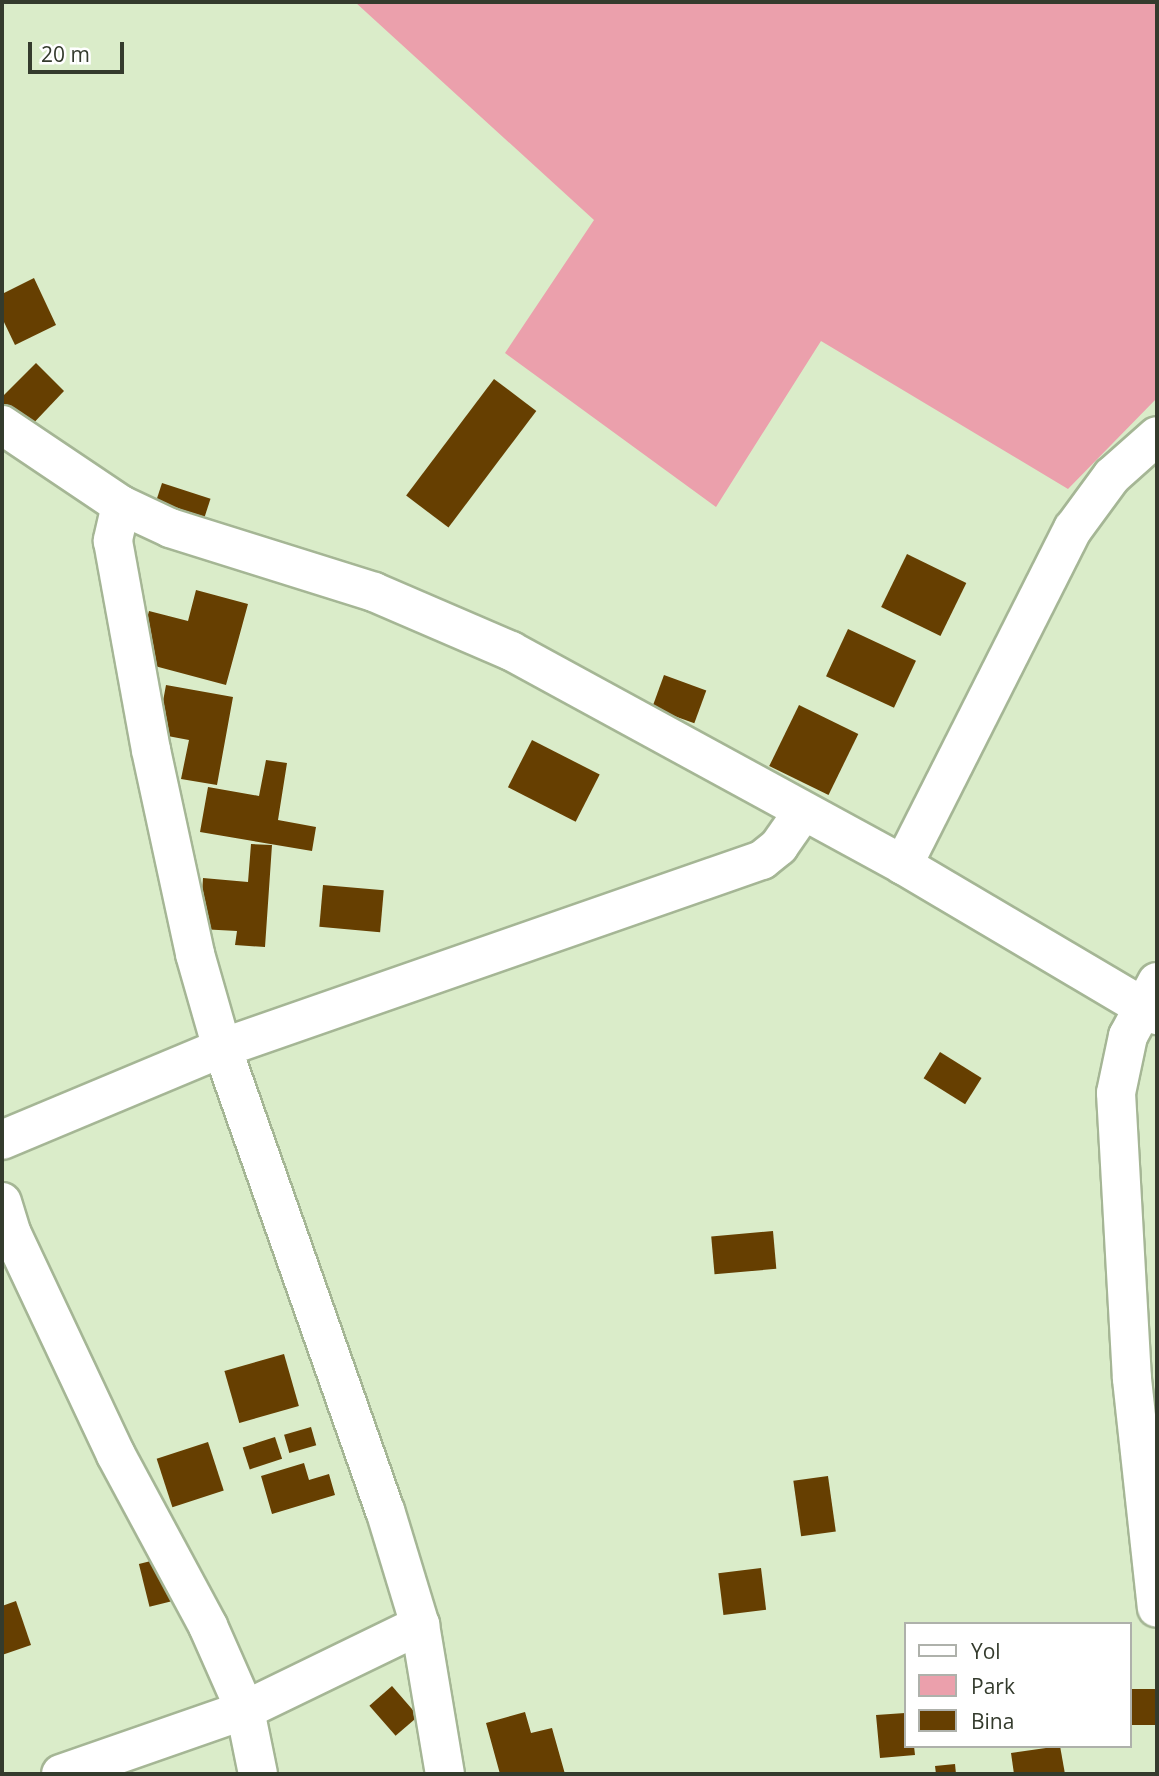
<!DOCTYPE html>
<style>
body{margin:0}
#map{position:relative;width:1159px;height:1776px;overflow:hidden;background:#daecc9;font-family:"Open Sans",sans-serif}
div>[style]{position:absolute}
.green>*{inset:0;background:#eba0ac}
.building>*{inset:0;background:#663f01;transform-origin:0 0}
.roads{filter:drop-shadow(2px 0 #a5b695) drop-shadow(-2px 0 #a5b695) drop-shadow(0 2px #a5b695) drop-shadow(0 -2px #a5b695)}
.minor>*{height:38px;margin:-19px;padding:0 19px;transform-origin:19px;border-radius:19px;background:#fff}
span{translate:-50% -50%;white-space:nowrap;text-align:center;line-height:1.15;-webkit-text-stroke:7px #fff;paint-order:stroke}
.frame{position:absolute;inset:0;border:4px solid #343b2d;pointer-events:none}
.legend{position:absolute;left:904px;top:1622px;width:228px;height:126px;box-sizing:border-box;background:#fff;border:2px solid #aeb1ab;margin:0;padding:9px 12px;list-style:none;font-size:21px;color:#343b2d}
.legend li{display:flex;align-items:center;gap:14px;height:35px}
.legend b{width:35px;border:2px solid #aeb1ab}
.scale{position:absolute;left:28px;top:42px;width:96px;height:32px;box-sizing:border-box;border:4px solid #343b2d;border-top:0;padding-left:9px;font-size:21px;line-height:24px;white-space:nowrap;color:#343b2d;-webkit-text-stroke:5px #fff;paint-order:stroke}
</style>
<div id="map">
<div class="green">
<div style="clip-path:polygon(355px 2px,1157px 2px,1157px 398px,1068px 489px,821px 341px,716px 507px,505px 353px,594px 220px)"></div>
</div>
<div class="building">
<div style="clip-path:polygon(34px 278px,56px 325px,15px 345px,2px 318px,2px 294px)"></div>
<div style="clip-path:polygon(36px 363px,64px 391px,27px 430px,2px 405px,2px 397px)"></div>
<div style="left:494px;top:379px;width:53px;height:146px;rotate:37deg"></div>
<div style="left:162px;top:483px;width:51px;height:31px;rotate:18deg"></div>
<div style="left:907px;top:554px;width:66px;height:59px;rotate:26deg"></div>
<div style="clip-path:polygon(196px 590px,248px 604px,226px 685px,136px 661px,149px 611px,188px 621px)"></div>
<div style="left:848px;top:629px;width:75px;height:52px;rotate:25deg"></div>
<div style="left:664px;top:675px;width:45px;height:35px;rotate:20deg"></div>
<div style="clip-path:polygon(166px 685px,233px 697px,217px 785px,181px 779px,189px 740px,157px 734px)"></div>
<div style="left:799px;top:705px;width:66px;height:68px;rotate:26deg"></div>
<div style="left:532px;top:740px;width:76px;height:53px;rotate:27deg"></div>
<div style="clip-path:polygon(266px 760px,287px 763px,278px 820px,316px 827px,312px 851px,200px 832px,208px 787px,259px 796px)"></div>
<div style="clip-path:polygon(251px 844px,272px 845px,265px 947px,235px 945px,237px 931px,200px 929px,203px 878px,248px 882px)"></div>
<div style="left:323px;top:885px;width:61px;height:42px;rotate:5deg"></div>
<div style="left:940px;top:1052px;width:49px;height:31px;rotate:32deg"></div>
<div style="left:773px;top:1231px;width:38px;height:62px;rotate:85deg"></div>
<div style="left:284px;top:1354px;width:54px;height:62px;rotate:74deg"></div>
<div style="left:311px;top:1427px;width:19px;height:28px;rotate:74deg"></div>
<div style="left:275px;top:1437px;width:23px;height:34px;rotate:72deg"></div>
<div style="left:208px;top:1442px;width:51px;height:54px;rotate:72deg"></div>
<div style="clip-path:polygon(304px 1463px,309px 1480px,329px 1474px,335px 1495px,272px 1514px,261px 1476px)"></div>
<div style="left:828px;top:1476px;width:56px;height:35px;rotate:82deg"></div>
<div style="left:167px;top:1557px;width:44px;height:29px;rotate:76deg"></div>
<div style="left:761px;top:1568px;width:42px;height:43px;rotate:83deg"></div>
<div style="clip-path:polygon(16px 1601px,31px 1645px,2px 1655px,2px 1606px)"></div>
<div style="left:392px;top:1686px;width:40px;height:30px;rotate:49deg"></div>
<div style="left:1157px;top:1689px;width:36px;height:28px;rotate:90deg"></div>
<div style="clip-path:polygon(525px 1712px,531px 1733px,552px 1728px,565px 1774px,500px 1774px,486px 1723px)"></div>
<div style="clip-path:polygon(905px 1713px,905px 1746px,914px 1746px,915px 1755px,880px 1758px,876px 1715px)"></div>
<div style="clip-path:polygon(1060px 1746px,1065px 1774px,1014px 1774px,1011px 1753px)"></div>
<div style="clip-path:polygon(955px 1764px,956px 1774px,936px 1774px,935px 1766px)"></div>
</div>
<div class="roads">
<div class="minor">
<div style="left:2px;top:425px;width:143px;rotate:33.9deg"></div>
<div style="left:121px;top:505px;width:54px;rotate:25.1deg"></div>
<div style="left:170px;top:528px;width:214px;rotate:17.4deg"></div>
<div style="left:374px;top:592px;width:149px;rotate:23.3deg"></div>
<div style="left:511px;top:651px;width:447px;rotate:28.6deg"></div>
<div style="left:903px;top:865px;width:295px;rotate:30.6deg"></div>
<div style="left:121px;top:505px;width:37px;rotate:103deg"></div>
<div style="left:113px;top:541px;width:212px;rotate:79.7deg"></div>
<div style="left:151px;top:750px;width:209px;rotate:77.8deg"></div>
<div style="left:195px;top:954px;width:98px;rotate:74deg"></div>
<div style="left:222px;top:1048px;width:490px;rotate:70.6deg"></div>
<div style="left:385px;top:1510px;width:120px;rotate:73.1deg"></div>
<div style="left:420px;top:1625px;width:151px;rotate:80.5deg"></div>
<div style="left:903px;top:865px;width:377px;rotate:-63.2deg"></div>
<div style="left:1073px;top:529px;width:66px;rotate:-53.7deg"></div>
<div style="left:1112px;top:476px;width:60px;rotate:-41.6deg"></div>
<div style="left:1157px;top:982px;width:61px;rotate:118.2deg"></div>
<div style="left:1128px;top:1036px;width:58px;rotate:101.9deg"></div>
<div style="left:1116px;top:1093px;width:286px;rotate:86.8deg"></div>
<div style="left:1132px;top:1379px;width:230px;rotate:83.8deg"></div>
<div style="left:2px;top:1140px;width:238px;rotate:-22.7deg"></div>
<div style="left:222px;top:1048px;width:572px;rotate:-19.2deg"></div>
<div style="left:762px;top:860px;width:22px;rotate:-39deg"></div>
<div style="left:779px;top:846px;width:40px;rotate:-55.1deg"></div>
<div style="left:2px;top:1202px;width:34px;rotate:73deg"></div>
<div style="left:12px;top:1234px;width:244px;rotate:64.8deg"></div>
<div style="left:116px;top:1455px;width:194px;rotate:61.7deg"></div>
<div style="left:208px;top:1626px;width:92px;rotate:66.2deg"></div>
<div style="left:245px;top:1710px;width:65px;rotate:78.5deg"></div>
<div style="left:61px;top:1774px;width:195px;rotate:-19.2deg"></div>
<div style="left:245px;top:1710px;width:195px;rotate:-25.9deg"></div>
</div>
</div>
<div class="frame"></div>
<ul class="legend">
<li><b style="height:9px;background:#fff"></b>Yol</li>
<li><b style="height:19px;background:#eba0ac"></b>Park</li>
<li><b style="height:19px;background:#663f01"></b>Bina</li>
</ul>
<div class="scale">20 m</div>
</div>
